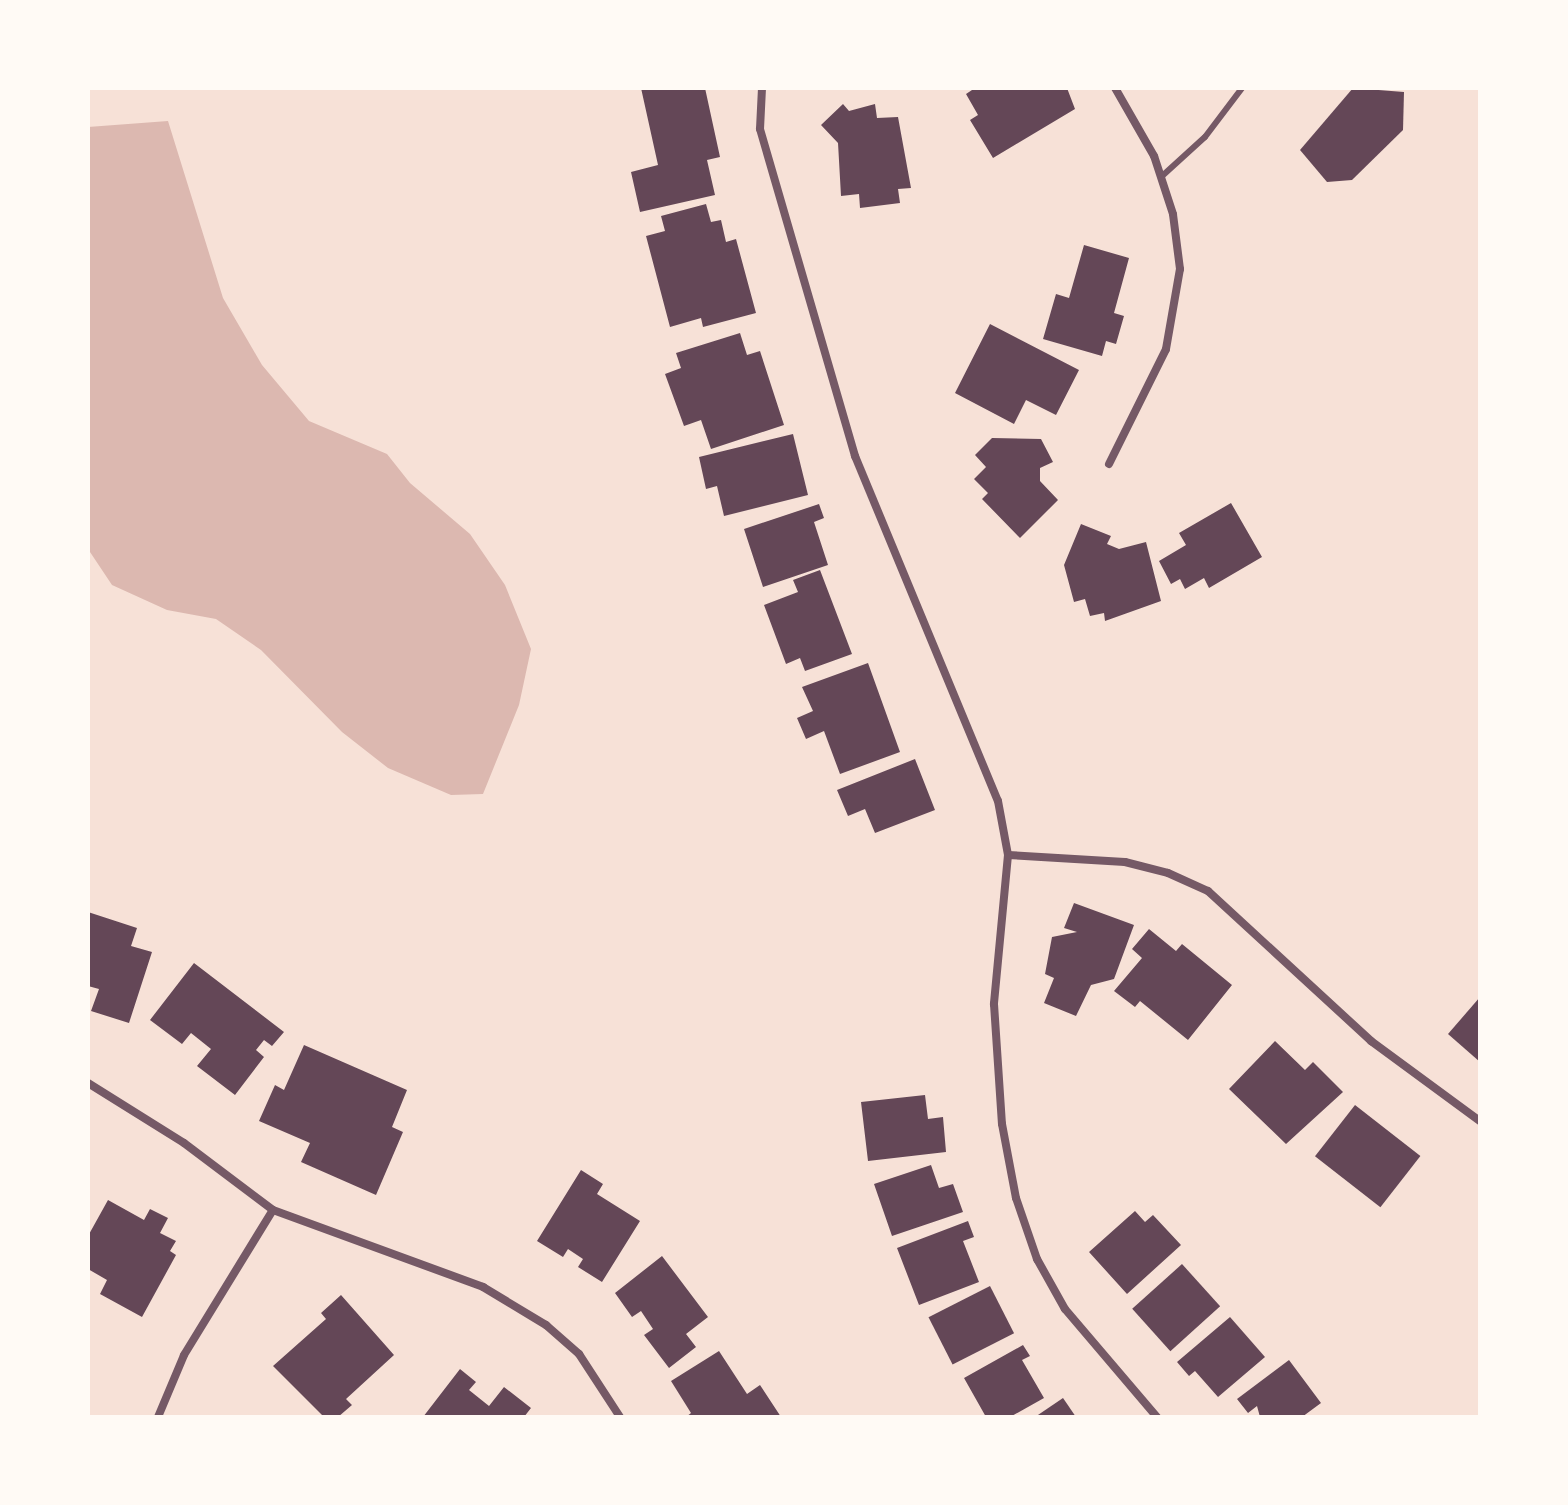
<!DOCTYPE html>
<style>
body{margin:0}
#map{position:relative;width:1568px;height:1505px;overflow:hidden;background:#f7e1d7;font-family:"Archivo Narrow",sans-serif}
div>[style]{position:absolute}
.water>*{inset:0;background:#dcb8b0}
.building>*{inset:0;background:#644757;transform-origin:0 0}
.service>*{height:6px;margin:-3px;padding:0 3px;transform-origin:3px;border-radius:3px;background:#755966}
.minor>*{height:8px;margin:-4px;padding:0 4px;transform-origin:4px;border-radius:4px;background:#755966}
span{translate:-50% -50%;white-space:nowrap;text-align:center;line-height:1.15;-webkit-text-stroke:7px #fffaf5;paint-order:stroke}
.frame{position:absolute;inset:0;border:90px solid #fffaf5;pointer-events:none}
</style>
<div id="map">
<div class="water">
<div style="clip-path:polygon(168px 121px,223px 298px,262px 365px,309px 421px,387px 454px,410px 483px,470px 534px,505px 585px,531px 649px,519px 705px,483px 794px,451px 795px,388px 768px,342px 732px,261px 650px,216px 619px,167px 610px,112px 585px,88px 549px,88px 127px)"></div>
</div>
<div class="building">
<div style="clip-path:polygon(641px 88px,705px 88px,720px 157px,707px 160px,715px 195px,640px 212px,631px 172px,658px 165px)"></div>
<div style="clip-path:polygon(975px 88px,1067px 88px,1075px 109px,993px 158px,970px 120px,978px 115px,966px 94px)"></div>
<div style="clip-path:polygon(1353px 88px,1404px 92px,1403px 130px,1352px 180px,1327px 182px,1300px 150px)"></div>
<div style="clip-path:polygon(843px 104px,849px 111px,875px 104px,877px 118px,898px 117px,911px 188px,898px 189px,900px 203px,860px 208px,859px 194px,841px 196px,838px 143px,821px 125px)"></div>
<div style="clip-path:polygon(706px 204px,711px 222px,721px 220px,726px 242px,736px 239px,756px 313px,703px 327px,701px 318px,670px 327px,646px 236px,665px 231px,661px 216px)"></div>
<div style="clip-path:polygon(1084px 245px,1129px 258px,1114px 313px,1124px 316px,1116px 344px,1106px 341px,1102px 356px,1043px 339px,1056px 294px,1069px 298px)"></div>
<div style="clip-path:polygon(990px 324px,1079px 370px,1056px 415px,1026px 400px,1014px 424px,955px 393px)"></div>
<div style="clip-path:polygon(740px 333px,747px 355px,760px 351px,784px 425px,711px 449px,701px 420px,684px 426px,665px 374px,681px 368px,676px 353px)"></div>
<div style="clip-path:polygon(793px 434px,808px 495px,724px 516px,717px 486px,706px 489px,699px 457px)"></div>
<div style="clip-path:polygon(992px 438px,1041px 439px,1053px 462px,1040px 468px,1040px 481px,1058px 500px,1020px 538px,982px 499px,988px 493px,974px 479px,986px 467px,975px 455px)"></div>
<div style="clip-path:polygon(1231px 503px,1262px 557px,1209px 588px,1204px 578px,1185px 589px,1180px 579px,1171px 584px,1159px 561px,1186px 545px,1179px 533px)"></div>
<div style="clip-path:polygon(819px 504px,824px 518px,814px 522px,828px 565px,763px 587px,744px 529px)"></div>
<div style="clip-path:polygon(1081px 524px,1111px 536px,1107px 544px,1119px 549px,1146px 542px,1161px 601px,1105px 621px,1104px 613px,1090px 616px,1085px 599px,1074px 602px,1064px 565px)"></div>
<div style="clip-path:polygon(820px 570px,852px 654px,805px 671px,800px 658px,786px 664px,764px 605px,798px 592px,793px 580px)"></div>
<div style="clip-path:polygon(868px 663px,900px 752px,840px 774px,824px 731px,806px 739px,797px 718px,813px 711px,802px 687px)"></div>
<div style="clip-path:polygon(915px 759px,935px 810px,875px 833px,865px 809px,848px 816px,837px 790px)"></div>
<div style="clip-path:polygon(1074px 903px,1134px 925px,1114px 979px,1091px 985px,1076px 1016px,1044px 1003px,1054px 978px,1045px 974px,1052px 937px,1077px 932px,1064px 928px)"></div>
<div style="clip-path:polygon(88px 912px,137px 928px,131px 946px,152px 952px,129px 1023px,91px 1011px,99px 989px,88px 986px)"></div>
<div style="clip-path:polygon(1149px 929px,1176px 951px,1182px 944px,1232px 985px,1188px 1040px,1140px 1001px,1135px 1007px,1114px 991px,1142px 958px,1132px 949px)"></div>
<div style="clip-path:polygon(194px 963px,284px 1032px,272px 1046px,264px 1040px,256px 1050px,264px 1057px,235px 1095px,197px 1066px,211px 1049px,191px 1033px,182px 1044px,150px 1020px)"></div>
<div style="clip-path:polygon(1480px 997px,1480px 1062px,1448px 1034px)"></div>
<div style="clip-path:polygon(1275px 1041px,1305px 1070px,1313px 1062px,1343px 1092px,1286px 1144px,1229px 1089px)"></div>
<div style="clip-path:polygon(304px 1045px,407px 1090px,392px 1127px,403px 1132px,376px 1195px,301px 1162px,310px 1143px,259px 1121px,275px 1085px,284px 1090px)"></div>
<div style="clip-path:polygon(925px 1095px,928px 1119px,943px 1117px,946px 1152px,868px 1161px,861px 1102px)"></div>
<div style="left:1355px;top:1105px;width:83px;height:65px;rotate:38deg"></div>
<div style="clip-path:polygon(931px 1165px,939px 1188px,953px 1184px,963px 1212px,892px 1236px,874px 1184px)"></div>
<div style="clip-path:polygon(581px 1170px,603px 1184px,597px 1194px,640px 1221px,602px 1282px,578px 1267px,583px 1259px,568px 1249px,563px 1257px,537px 1241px)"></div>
<div style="clip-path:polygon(108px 1200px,144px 1220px,150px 1209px,168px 1218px,160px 1233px,176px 1241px,170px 1251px,176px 1255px,142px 1317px,100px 1294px,107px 1280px,88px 1269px,88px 1236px)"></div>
<div style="clip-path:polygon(1135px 1211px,1145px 1222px,1153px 1215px,1181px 1245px,1127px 1294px,1089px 1252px)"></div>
<div style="clip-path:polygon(968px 1221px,974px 1237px,963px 1241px,979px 1282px,919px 1305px,897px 1248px)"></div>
<div style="clip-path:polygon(662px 1256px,708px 1317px,686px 1334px,696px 1347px,669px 1368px,644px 1335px,653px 1329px,641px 1311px,632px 1317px,615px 1293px)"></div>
<div style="left:1182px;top:1264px;width:57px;height:67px;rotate:48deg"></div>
<div style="left:990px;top:1286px;width:53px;height:69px;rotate:63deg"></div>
<div style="clip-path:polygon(341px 1295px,394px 1355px,346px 1399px,352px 1405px,338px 1417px,324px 1417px,273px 1366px,326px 1319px,321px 1313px)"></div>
<div style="clip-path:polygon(1230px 1317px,1265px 1357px,1218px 1397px,1195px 1371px,1189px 1376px,1177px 1362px)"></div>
<div style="clip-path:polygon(1023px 1345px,1030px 1356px,1022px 1360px,1044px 1398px,1010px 1417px,986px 1417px,964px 1378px)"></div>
<div style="clip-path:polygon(719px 1351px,747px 1394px,760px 1385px,781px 1417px,686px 1417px,691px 1413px,671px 1381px)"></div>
<div style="clip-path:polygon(1289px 1360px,1321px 1403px,1302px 1417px,1260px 1417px,1257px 1406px,1248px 1413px,1237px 1399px)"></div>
<div style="clip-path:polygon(460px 1369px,476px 1382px,469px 1390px,489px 1406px,504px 1387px,531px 1408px,524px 1417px,423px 1417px)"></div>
<div style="clip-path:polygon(1063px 1398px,1076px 1417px,1035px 1417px)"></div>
</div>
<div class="service">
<div style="left:1161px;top:177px;width:59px;rotate:-42.3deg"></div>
<div style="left:1205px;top:137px;width:61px;rotate:-52.9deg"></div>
</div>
<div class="minor">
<div style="left:762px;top:88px;width:41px;rotate:92.8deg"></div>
<div style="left:760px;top:129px;width:341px;rotate:73.8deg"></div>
<div style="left:855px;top:456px;width:373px;rotate:67.5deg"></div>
<div style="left:998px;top:801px;width:55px;rotate:79.5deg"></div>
<div style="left:1008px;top:855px;width:150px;rotate:95.4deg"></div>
<div style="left:994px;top:1004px;width:120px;rotate:86.2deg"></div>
<div style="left:1002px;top:1124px;width:75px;rotate:79.3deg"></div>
<div style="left:1016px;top:1198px;width:65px;rotate:71deg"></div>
<div style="left:1037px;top:1259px;width:57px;rotate:60.8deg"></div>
<div style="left:1065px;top:1309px;width:142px;rotate:49.6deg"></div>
<div style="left:1109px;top:464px;width:128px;rotate:-63.6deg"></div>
<div style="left:1166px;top:349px;width:81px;rotate:-80.1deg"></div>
<div style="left:1180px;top:269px;width:55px;rotate:-97.3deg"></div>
<div style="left:1173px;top:214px;width:61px;rotate:-108.1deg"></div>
<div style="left:1154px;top:156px;width:78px;rotate:-119.8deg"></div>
<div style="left:1008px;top:855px;width:117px;rotate:3.4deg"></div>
<div style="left:1125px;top:862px;width:44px;rotate:14.3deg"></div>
<div style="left:1168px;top:873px;width:44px;rotate:24.2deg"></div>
<div style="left:1208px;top:891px;width:222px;rotate:42.6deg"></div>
<div style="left:1371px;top:1041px;width:135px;rotate:36.3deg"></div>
<div style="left:88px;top:1083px;width:113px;rotate:32deg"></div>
<div style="left:184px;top:1143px;width:111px;rotate:37deg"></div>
<div style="left:273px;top:1210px;width:224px;rotate:20.1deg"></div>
<div style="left:483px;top:1287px;width:74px;rotate:31.1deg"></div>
<div style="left:546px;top:1325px;width:44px;rotate:41.3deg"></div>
<div style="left:579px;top:1354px;width:75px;rotate:56.9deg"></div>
<div style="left:158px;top:1417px;width:67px;rotate:-67.2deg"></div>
<div style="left:184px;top:1355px;width:170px;rotate:-58.5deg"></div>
</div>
<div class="frame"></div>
</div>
